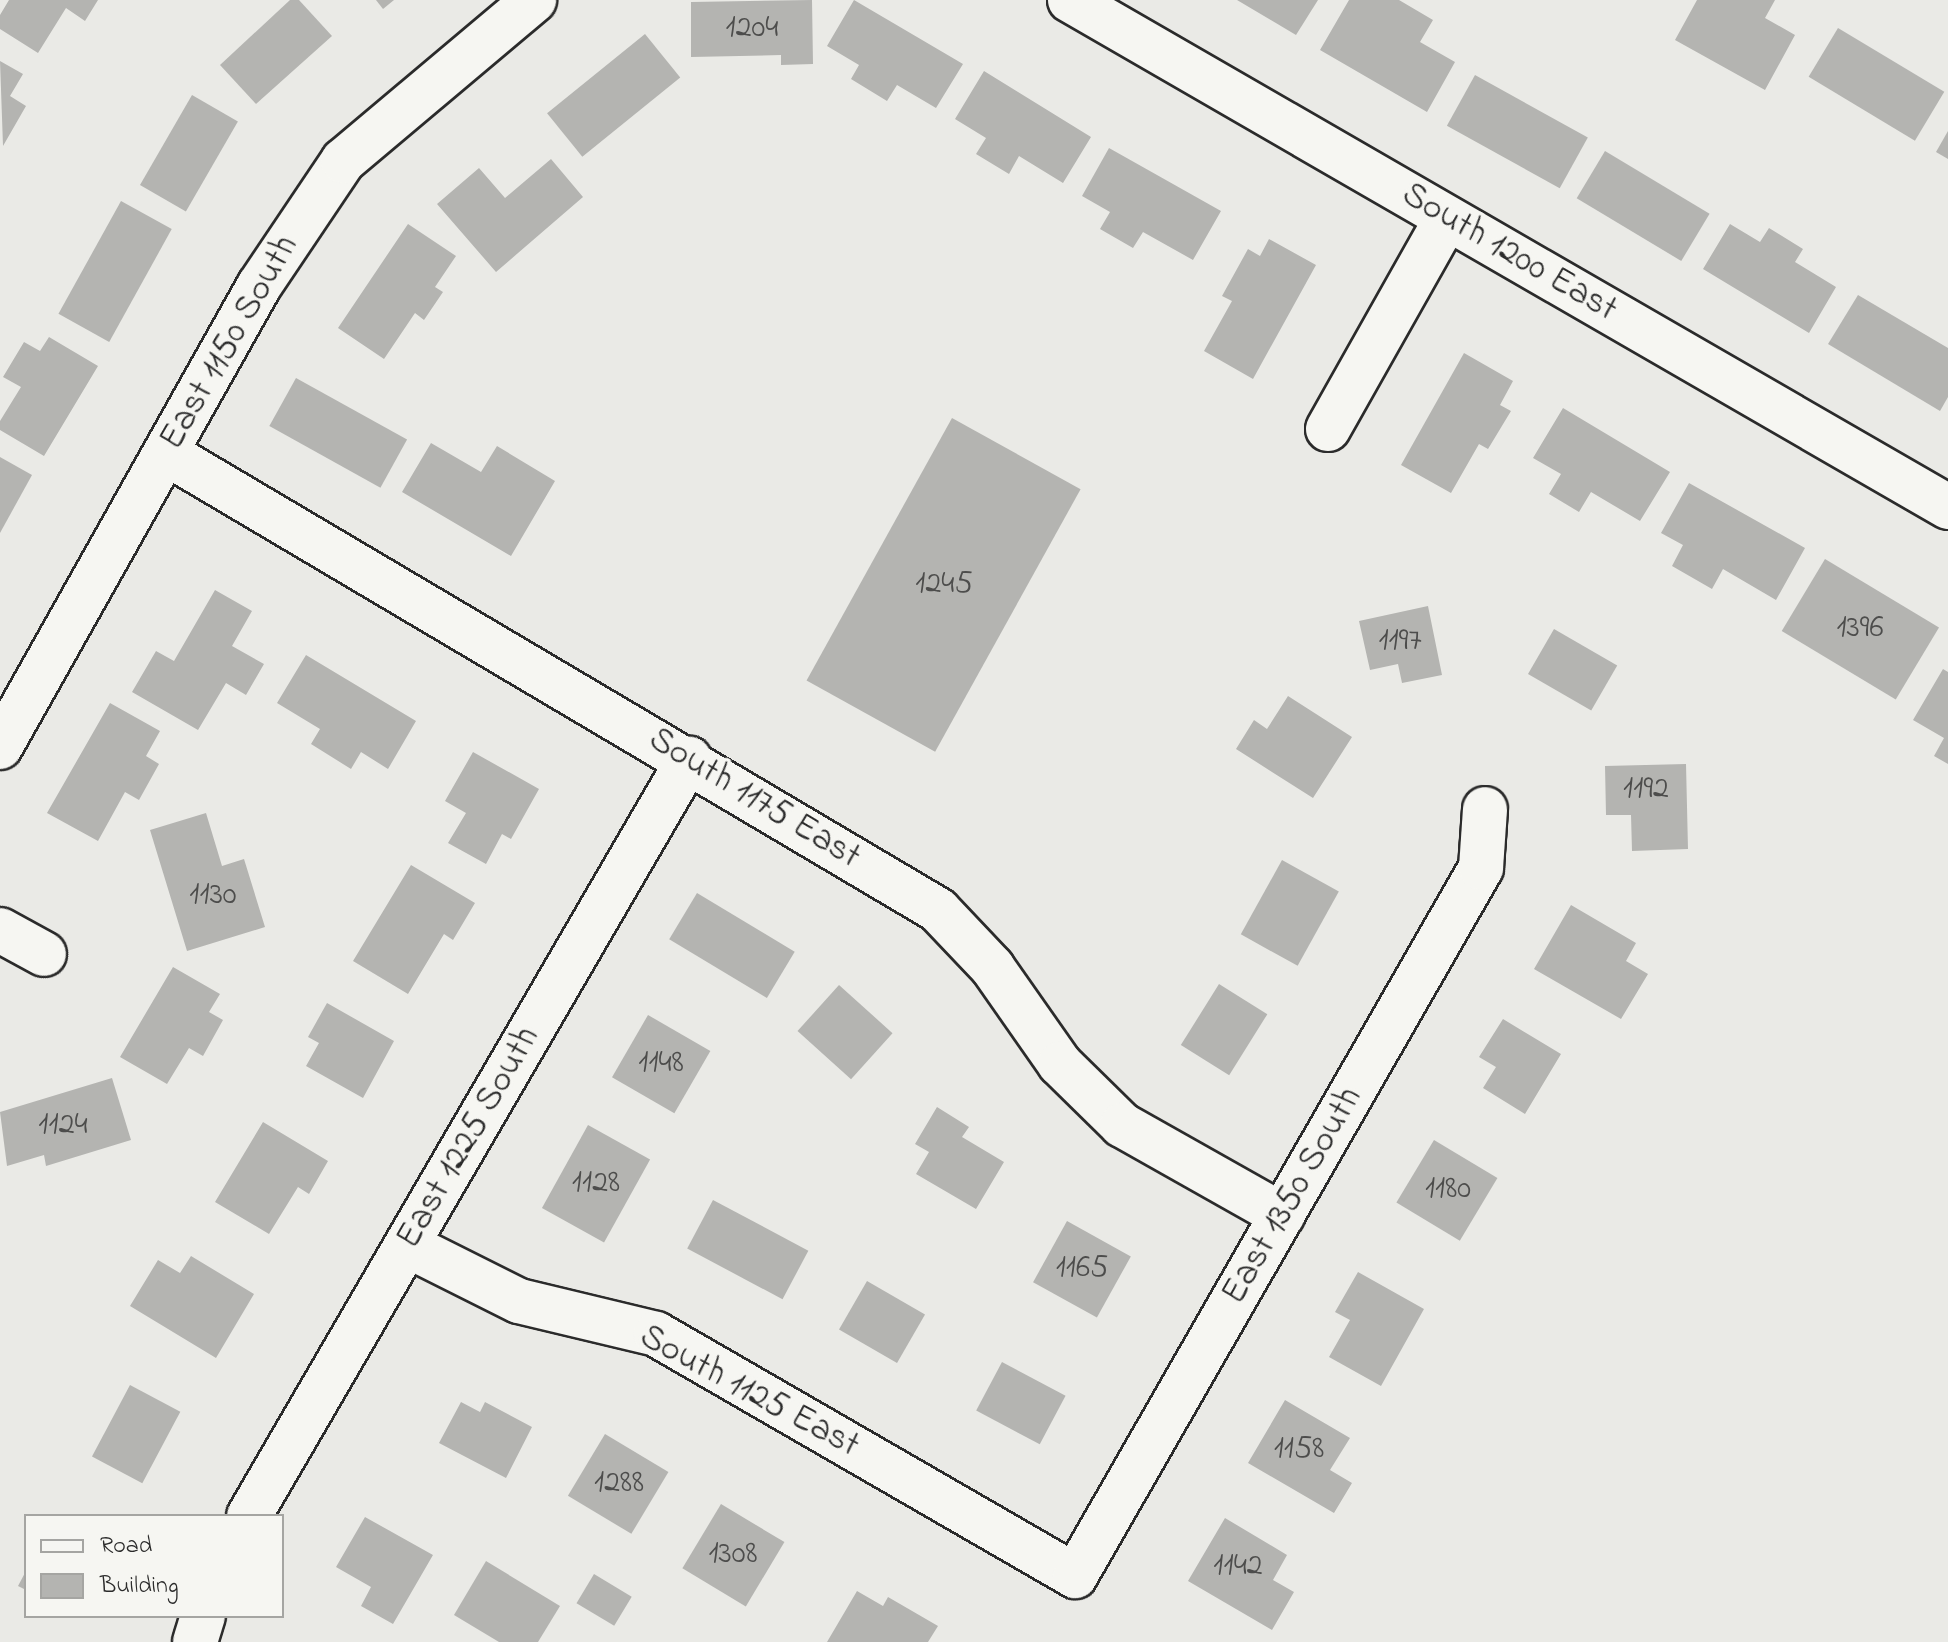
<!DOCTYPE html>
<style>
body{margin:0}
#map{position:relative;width:1948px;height:1642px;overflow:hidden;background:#eaeae6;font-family:"Indie Flower",sans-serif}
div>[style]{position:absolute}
.building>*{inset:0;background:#b4b4b1;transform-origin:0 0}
.roads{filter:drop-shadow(2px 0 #2b2b2b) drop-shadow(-2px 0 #2b2b2b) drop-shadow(0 2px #2b2b2b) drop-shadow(0 -2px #2b2b2b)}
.minor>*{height:44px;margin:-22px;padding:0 22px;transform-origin:22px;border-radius:22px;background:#f6f6f2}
span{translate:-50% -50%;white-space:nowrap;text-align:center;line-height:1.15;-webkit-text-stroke:7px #f6f6f2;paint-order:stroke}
.number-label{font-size:32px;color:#4d4d4c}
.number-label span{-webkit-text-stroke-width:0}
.street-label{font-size:36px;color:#2b2b2b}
.legend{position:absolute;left:24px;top:1514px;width:260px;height:104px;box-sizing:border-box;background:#f6f6f2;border:2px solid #a5a5a2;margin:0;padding:10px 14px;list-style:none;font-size:24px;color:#2b2b2b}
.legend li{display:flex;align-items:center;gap:16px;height:40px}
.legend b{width:40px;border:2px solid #a5a5a2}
</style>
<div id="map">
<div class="building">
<div style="clip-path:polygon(9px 0,98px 0,85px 21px,66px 8px,38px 53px,0 29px,0 15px)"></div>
<div style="clip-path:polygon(290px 0,299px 0,332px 36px,256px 104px,220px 65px)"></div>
<div style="clip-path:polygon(376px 0,394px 0,383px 9px)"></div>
<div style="clip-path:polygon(812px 0,813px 64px,781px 65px,781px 55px,691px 57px,691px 2px)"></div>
<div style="clip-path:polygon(854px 0,963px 64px,936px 108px,897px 85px,887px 101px,851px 79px,859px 65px,827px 46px)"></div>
<div style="clip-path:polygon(1237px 0,1318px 0,1296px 35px)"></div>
<div style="clip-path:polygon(1349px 0,1399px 0,1433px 20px,1420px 42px,1455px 62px,1427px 112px,1320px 50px)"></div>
<div style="clip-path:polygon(1697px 0,1775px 0,1765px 18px,1795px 35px,1765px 90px,1675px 40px)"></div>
<div style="left:1838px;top:28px;width:124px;height:57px;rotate:31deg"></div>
<div style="left:645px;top:34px;width:56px;height:126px;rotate:51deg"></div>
<div style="clip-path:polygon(0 61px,23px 74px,10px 96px,26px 106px,3px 146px)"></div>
<div style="clip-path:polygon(984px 71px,1091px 137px,1063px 183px,1019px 156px,1009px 174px,976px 154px,986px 138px,955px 119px)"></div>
<div style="left:1475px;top:75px;width:129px;height:58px;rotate:29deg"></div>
<div style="left:192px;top:95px;width:53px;height:104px;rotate:30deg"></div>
<div style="clip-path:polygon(1948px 131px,1948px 159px,1936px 152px)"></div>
<div style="clip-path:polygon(1109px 148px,1221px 211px,1193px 260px,1143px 232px,1133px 248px,1100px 229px,1110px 212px,1082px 196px)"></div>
<div style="left:1605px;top:151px;width:122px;height:55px;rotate:31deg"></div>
<div style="clip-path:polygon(551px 159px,583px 197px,496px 272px,437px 204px,479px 168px,505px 198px)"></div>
<div style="left:121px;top:201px;width:58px;height:129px;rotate:29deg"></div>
<div style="clip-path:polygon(408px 224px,456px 256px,435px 287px,443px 292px,424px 320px,415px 313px,384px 359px,338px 328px)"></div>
<div style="clip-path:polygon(1730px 224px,1760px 242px,1769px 228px,1803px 249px,1795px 262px,1836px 287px,1809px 333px,1703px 269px)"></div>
<div style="clip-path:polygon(1269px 239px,1316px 265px,1253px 379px,1204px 351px,1232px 301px,1222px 296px,1248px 249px,1260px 256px)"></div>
<div style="clip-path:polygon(1858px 295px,1948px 348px,1948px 397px,1940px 411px,1828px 344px)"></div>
<div style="clip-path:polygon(49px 337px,98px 366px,44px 456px,0 430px,0 421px,21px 387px,3px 377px,24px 342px,40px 351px)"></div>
<div style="clip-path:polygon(1464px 353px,1513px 381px,1500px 405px,1511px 411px,1488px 449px,1479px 444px,1451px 493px,1401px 465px)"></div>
<div style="left:296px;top:378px;width:127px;height:55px;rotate:29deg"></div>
<div style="clip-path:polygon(1563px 408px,1670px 472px,1640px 521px,1591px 492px,1579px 512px,1549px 494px,1561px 474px,1533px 458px)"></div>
<div style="left:952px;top:418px;width:147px;height:300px;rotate:29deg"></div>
<div style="clip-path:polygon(431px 443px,481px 472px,497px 446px,555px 481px,511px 556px,402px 492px)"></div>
<div style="clip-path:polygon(0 457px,32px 475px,0 533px)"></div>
<div style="clip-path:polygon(1689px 483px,1805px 548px,1776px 600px,1723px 569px,1712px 589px,1672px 566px,1683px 545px,1661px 533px)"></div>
<div style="left:1825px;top:559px;width:133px;height:84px;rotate:31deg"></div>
<div style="clip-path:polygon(215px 590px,252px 611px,232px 646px,264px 664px,246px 695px,226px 683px,198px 730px,132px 692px,156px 651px,174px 661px)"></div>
<div style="clip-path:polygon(1428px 606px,1442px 675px,1402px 683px,1398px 664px,1370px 670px,1359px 621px)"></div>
<div style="left:1554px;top:629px;width:73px;height:52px;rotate:30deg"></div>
<div style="clip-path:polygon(306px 655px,416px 721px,388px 769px,361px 752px,351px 769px,311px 744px,320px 729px,277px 703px)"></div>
<div style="clip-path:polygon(1943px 669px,1948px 672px,1948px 764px,1934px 756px,1944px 738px,1913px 720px)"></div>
<div style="clip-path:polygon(1288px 696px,1352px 737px,1313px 798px,1236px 749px,1254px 720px,1267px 729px)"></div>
<div style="clip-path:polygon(110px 703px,160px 731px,146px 756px,159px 764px,139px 800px,125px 792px,98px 841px,47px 813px)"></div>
<div style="clip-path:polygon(473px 752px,539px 789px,511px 839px,502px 834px,486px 864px,448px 843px,466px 813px,445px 801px)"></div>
<div style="clip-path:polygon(1686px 764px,1688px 849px,1632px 851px,1631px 815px,1606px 815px,1605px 766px)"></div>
<div style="clip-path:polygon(206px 813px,222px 866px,244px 859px,265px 927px,187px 951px,150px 830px)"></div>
<div style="left:1282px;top:860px;width:65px;height:85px;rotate:29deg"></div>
<div style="clip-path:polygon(411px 865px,475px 903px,453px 940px,444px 934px,408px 994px,353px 961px)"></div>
<div style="left:697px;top:893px;width:114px;height:54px;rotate:31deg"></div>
<div style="clip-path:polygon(1571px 905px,1636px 943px,1626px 961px,1648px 974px,1621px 1019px,1534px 969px)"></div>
<div style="clip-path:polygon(173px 967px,220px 994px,209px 1012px,223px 1020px,203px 1056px,189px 1048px,167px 1084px,120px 1057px)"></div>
<div style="left:1219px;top:984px;width:57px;height:72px;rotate:32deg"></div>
<div style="left:839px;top:985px;width:72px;height:62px;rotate:42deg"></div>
<div style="clip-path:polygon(327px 1003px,394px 1041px,363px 1098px,306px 1066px,319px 1043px,308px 1037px)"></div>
<div style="left:648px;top:1015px;width:72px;height:72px;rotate:30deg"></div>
<div style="clip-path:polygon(1503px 1019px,1561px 1054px,1525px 1114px,1483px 1088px,1496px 1067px,1479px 1057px)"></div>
<div style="clip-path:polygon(112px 1078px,131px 1140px,46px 1166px,44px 1155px,7px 1166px,0 1112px)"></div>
<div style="clip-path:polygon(937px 1107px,969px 1127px,962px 1137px,1004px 1162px,976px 1209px,916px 1174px,929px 1152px,915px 1144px)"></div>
<div style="clip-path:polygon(263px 1122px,328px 1161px,309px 1194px,298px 1187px,269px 1234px,215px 1202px)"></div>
<div style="left:588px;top:1125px;width:71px;height:95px;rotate:29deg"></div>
<div style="left:1434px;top:1140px;width:74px;height:73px;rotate:31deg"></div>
<div style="left:713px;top:1200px;width:108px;height:55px;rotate:28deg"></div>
<div style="left:1067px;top:1221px;width:73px;height:70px;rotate:29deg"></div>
<div style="clip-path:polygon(191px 1256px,254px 1294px,216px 1358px,130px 1306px,158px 1260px,180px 1273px)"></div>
<div style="clip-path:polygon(1358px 1272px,1424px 1309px,1381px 1386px,1329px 1357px,1350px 1320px,1335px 1312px)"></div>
<div style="left:867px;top:1281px;width:67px;height:56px;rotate:30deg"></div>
<div style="left:1002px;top:1362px;width:72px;height:55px;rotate:28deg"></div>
<div style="left:130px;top:1385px;width:57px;height:81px;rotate:28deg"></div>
<div style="clip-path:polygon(1285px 1400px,1350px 1438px,1330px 1470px,1352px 1483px,1334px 1513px,1248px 1463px)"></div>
<div style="clip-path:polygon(461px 1402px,480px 1412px,485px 1402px,532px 1427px,506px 1478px,439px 1443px)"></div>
<div style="left:605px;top:1434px;width:74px;height:72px;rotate:31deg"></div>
<div style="left:721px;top:1504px;width:74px;height:75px;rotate:31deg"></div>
<div style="clip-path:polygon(365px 1517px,433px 1555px,393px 1624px,361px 1606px,371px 1587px,336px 1567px)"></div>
<div style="clip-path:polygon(1225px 1518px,1287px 1555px,1273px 1580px,1294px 1592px,1272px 1630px,1188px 1581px)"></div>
<div style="clip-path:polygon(486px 1561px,560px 1606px,538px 1642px,499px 1642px,454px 1615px)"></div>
<div style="clip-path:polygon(26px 1571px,26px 1590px,18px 1586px)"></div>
<div style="left:594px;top:1574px;width:44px;height:34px;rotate:31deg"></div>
<div style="clip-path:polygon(857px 1591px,883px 1606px,888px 1597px,938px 1626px,928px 1642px,827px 1642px)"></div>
</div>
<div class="roads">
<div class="minor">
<div style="left:1070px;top:0;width:1014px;rotate:30deg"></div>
<div style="left:1328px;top:429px;width:242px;rotate:-60.6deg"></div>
<div style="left:166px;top:453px;width:897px;rotate:30.62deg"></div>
<div style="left:938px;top:910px;width:79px;rotate:46.5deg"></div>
<div style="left:992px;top:967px;width:118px;rotate:55deg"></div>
<div style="left:1060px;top:1064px;width:87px;rotate:44.5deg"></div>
<div style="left:1122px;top:1125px;width:184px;rotate:29.4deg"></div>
<div style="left:0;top:747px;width:529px;rotate:-60.67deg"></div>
<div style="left:259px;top:286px;width:151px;rotate:-56.1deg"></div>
<div style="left:343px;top:161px;width:250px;rotate:-40.1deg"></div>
<div style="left:0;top:930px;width:50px;rotate:28.6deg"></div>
<div style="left:407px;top:1245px;width:125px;rotate:26.6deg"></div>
<div style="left:519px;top:1301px;width:141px;rotate:13.5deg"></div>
<div style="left:656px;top:1334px;width:484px;rotate:30deg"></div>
<div style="left:1075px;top:1576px;width:816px;rotate:-60.17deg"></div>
<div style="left:1481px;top:868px;width:59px;rotate:-86.1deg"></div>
<div style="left:249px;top:1516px;width:876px;rotate:-59.83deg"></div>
<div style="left:195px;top:1642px;width:27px;rotate:-73deg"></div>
</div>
</div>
<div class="number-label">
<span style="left:752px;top:29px">1204</span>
<span style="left:944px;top:585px">1245</span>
<span style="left:1860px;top:629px">1396</span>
<span style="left:1400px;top:642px">1197</span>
<span style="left:1646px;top:790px">1192</span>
<span style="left:213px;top:896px">1130</span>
<span style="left:661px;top:1064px">1148</span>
<span style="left:63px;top:1126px">1124</span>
<span style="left:596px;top:1184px">1128</span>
<span style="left:1448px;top:1190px">1180</span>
<span style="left:1082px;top:1269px">1165</span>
<span style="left:1299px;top:1450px">1158</span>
<span style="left:619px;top:1484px">1288</span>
<span style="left:733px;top:1555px">1308</span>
<span style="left:1238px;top:1567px">1142</span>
</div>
<div class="street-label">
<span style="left:1509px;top:253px;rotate:30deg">South 1200 East</span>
<span style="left:230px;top:343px;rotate:-60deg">East 1150 South</span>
<span style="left:754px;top:799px;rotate:31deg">South 1175 East</span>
<span style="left:469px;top:1138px;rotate:-60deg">East 1225 South</span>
<span style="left:1293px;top:1196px;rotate:-60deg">East 1350 South</span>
<span style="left:749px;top:1392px;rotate:28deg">South 1125 East</span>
</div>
<ul class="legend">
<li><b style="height:10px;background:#f6f6f2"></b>Road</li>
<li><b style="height:22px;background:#b4b4b1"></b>Building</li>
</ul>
</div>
